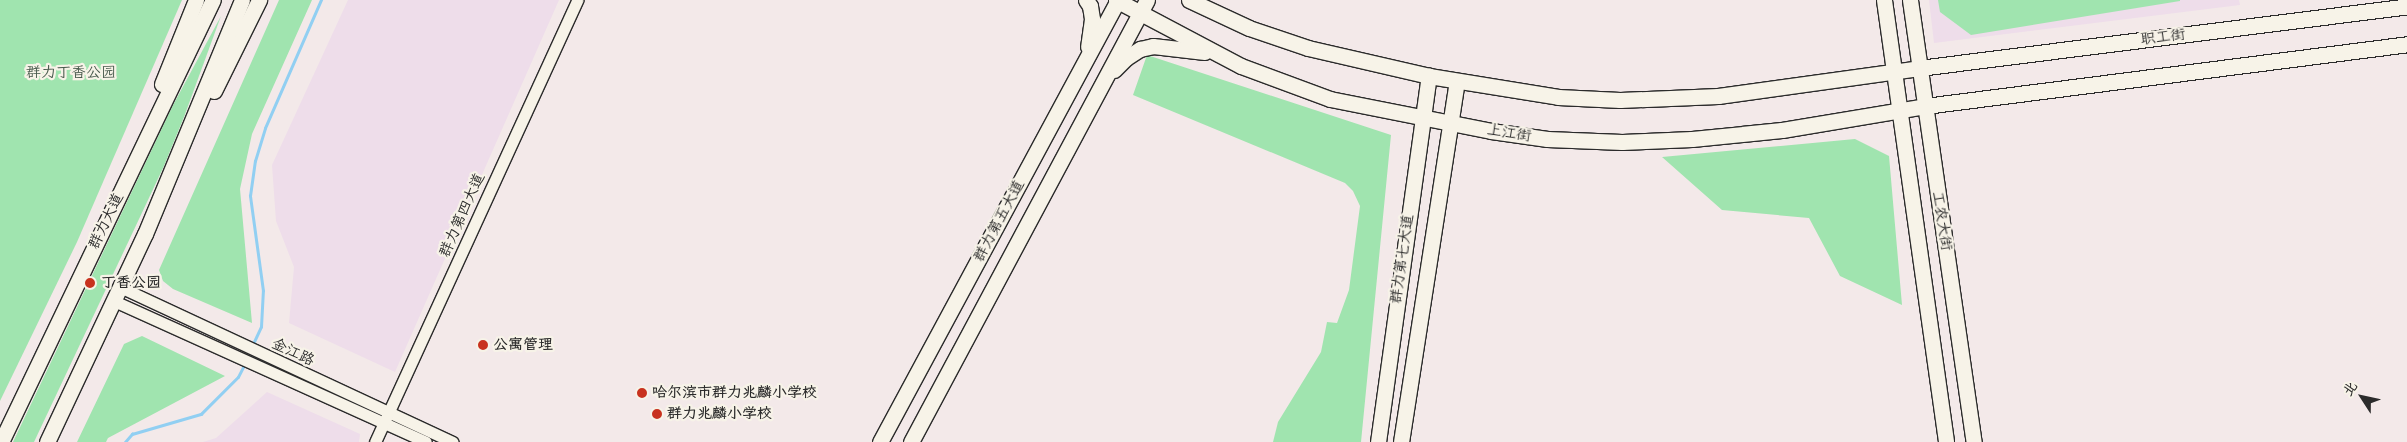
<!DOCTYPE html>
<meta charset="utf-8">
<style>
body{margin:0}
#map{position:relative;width:2407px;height:442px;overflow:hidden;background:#f3e9e9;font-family:"Shantell Sans","LXGW WenKai TC",sans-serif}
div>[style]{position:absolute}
.built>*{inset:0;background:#eeddea}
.green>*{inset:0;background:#a0e4af}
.stream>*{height:2.5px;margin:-1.25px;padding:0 1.25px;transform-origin:1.25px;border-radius:1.25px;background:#91cff2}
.roads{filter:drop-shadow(1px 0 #2b2b2b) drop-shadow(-1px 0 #2b2b2b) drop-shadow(0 1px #2b2b2b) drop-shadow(0 -1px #2b2b2b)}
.minor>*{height:11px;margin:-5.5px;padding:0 5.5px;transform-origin:5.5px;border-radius:5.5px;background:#f7f3e8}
.major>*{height:15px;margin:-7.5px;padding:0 7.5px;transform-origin:7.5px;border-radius:7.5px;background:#f7f3e8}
.dots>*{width:14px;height:14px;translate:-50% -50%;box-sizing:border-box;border:2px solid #f7f3e8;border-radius:50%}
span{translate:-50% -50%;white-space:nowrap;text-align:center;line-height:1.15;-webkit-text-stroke:4.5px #f7f3e8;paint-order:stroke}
.street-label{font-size:15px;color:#2b2b2b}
.park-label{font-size:15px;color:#48594c}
.poi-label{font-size:15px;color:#2b2b2b;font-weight:700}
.left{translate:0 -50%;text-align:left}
.north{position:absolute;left:2337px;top:372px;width:50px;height:50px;-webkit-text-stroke:4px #f7f3e8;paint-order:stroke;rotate:305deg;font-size:14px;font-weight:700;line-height:20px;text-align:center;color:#2b2b2b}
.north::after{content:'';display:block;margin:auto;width:18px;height:22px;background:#2b2b2b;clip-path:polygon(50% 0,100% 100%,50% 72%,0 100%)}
</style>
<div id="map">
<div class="built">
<div style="clip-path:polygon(348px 0,559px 0,395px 372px,289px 323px,294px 267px,276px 221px,272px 165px)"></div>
<div style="clip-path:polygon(1929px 0,2239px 0,2240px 5px,1934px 43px)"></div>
<div style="clip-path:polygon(267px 392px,360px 434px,359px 442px,203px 442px,216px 438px)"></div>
</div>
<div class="green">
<div style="clip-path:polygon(0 0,182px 0,77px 242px,0 401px)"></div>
<div style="clip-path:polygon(279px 0,312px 0,252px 134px,240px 189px,252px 323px,173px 289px,163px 281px,159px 270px)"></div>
<div style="clip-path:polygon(1938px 0,2180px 0,2180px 1px,1971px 35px,1940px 12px)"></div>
<div style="clip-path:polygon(221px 16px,184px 117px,164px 166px,34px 442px,13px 442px,172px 107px)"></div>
<div style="clip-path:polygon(1147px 55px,1391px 135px,1361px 442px,1273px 442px,1278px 422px,1321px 352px,1327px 322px,1337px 323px,1349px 290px,1360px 206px,1353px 191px,1345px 183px,1133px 95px)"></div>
<div style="clip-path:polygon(1855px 139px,1889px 156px,1902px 305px,1840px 276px,1809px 218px,1722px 210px,1662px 157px)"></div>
<div style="clip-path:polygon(142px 336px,225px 376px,108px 438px,106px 442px,77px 442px,124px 344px)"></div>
</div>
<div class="stream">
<div style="left:252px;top:346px;width:21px;rotate:-65deg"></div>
<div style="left:261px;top:327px;width:36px;rotate:-87deg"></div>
<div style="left:263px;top:291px;width:96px;rotate:-97.8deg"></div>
<div style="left:250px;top:196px;width:35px;rotate:-82deg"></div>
<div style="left:255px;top:161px;width:34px;rotate:-73deg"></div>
<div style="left:265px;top:128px;width:140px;rotate:-66.4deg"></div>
<div style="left:125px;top:442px;width:11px;rotate:-49deg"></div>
<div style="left:132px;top:434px;width:72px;rotate:-16.2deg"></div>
<div style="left:201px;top:414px;width:52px;rotate:-45deg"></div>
<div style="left:238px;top:377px;width:13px;rotate:-63deg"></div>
</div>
<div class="roads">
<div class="minor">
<div style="left:120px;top:287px;width:367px;rotate:25deg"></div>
<div style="left:114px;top:301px;width:342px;rotate:24.3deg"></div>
<div style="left:375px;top:442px;width:486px;rotate:-65.4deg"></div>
</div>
<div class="major">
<div style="left:1086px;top:0;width:7px;rotate:56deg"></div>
<div style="left:1090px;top:6px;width:13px;rotate:81deg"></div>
<div style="left:1092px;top:19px;width:28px;rotate:98deg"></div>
<div style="left:1116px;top:0;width:141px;rotate:27.8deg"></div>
<div style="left:1241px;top:66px;width:95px;rotate:20.3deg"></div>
<div style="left:1330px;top:99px;width:164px;rotate:11.2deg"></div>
<div style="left:1491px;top:131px;width:57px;rotate:8.1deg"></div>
<div style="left:1547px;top:139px;width:75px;rotate:2.3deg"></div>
<div style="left:1622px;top:142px;width:70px;rotate:-2.5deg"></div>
<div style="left:1692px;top:139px;width:90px;rotate:-5.7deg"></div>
<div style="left:1782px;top:130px;width:145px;rotate:-9.5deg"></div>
<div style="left:1925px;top:106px;width:486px;rotate:-7.3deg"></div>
<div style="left:1189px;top:0;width:66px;rotate:25deg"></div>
<div style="left:1249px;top:28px;width:62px;rotate:18.7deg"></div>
<div style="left:1308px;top:48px;width:124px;rotate:13deg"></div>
<div style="left:1429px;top:76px;width:131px;rotate:9.2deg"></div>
<div style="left:1558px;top:97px;width:62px;rotate:2.8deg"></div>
<div style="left:1620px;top:100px;width:98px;rotate:-2.3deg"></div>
<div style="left:1718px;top:96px;width:203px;rotate:-7.9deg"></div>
<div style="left:1919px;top:68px;width:492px;rotate:-7.2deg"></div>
<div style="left:1884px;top:0;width:446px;rotate:82deg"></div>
<div style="left:1910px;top:0;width:447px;rotate:81.8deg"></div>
<div style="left:1114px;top:70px;width:17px;rotate:-45deg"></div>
<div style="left:1126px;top:58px;width:17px;rotate:-33deg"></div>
<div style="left:1140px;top:49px;width:13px;rotate:-13deg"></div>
<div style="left:1153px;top:46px;width:52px;rotate:6.6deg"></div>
<div style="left:162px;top:84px;width:91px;rotate:-68deg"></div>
<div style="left:214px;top:91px;width:102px;rotate:-63.7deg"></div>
<div style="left:1px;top:442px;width:490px;rotate:-64.4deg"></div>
<div style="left:47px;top:442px;width:230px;rotate:-64.8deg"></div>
<div style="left:145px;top:234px;width:253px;rotate:-67.5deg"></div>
<div style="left:880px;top:442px;width:502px;rotate:-61.7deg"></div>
<div style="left:911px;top:442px;width:501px;rotate:-61.9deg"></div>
<div style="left:1378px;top:442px;width:370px;rotate:-82.1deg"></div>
<div style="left:1401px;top:442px;width:365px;rotate:-81.2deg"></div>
</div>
</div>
<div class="dots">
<div style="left:90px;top:283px;background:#c8321e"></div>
<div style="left:483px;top:345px;background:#c8321e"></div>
<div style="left:642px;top:393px;background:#c8321e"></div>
<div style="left:657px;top:414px;background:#c8321e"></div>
</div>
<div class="street-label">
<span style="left:2163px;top:37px;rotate:-7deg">职工街</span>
<span style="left:1509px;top:133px;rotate:9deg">上江街</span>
<span style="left:462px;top:215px;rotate:-66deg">群力第四大道</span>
<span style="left:106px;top:221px;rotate:-64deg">群力大道</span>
<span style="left:999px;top:221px;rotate:-62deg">群力第五大道</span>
<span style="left:1942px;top:221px;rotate:81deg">工农大街</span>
<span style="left:1402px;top:259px;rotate:-82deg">群力第七大道</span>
<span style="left:293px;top:352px;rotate:25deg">金江路</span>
</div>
<div class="park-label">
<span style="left:71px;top:73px">群力丁香公园</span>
</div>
<div class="poi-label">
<span class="left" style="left:101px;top:283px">丁香公园</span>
<span class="left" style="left:493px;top:345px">公寓管理</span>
<span class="left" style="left:652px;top:393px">哈尔滨市群力兆麟小学校</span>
<span class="left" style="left:667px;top:414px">群力兆麟小学校</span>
</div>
<div class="north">北</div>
</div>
